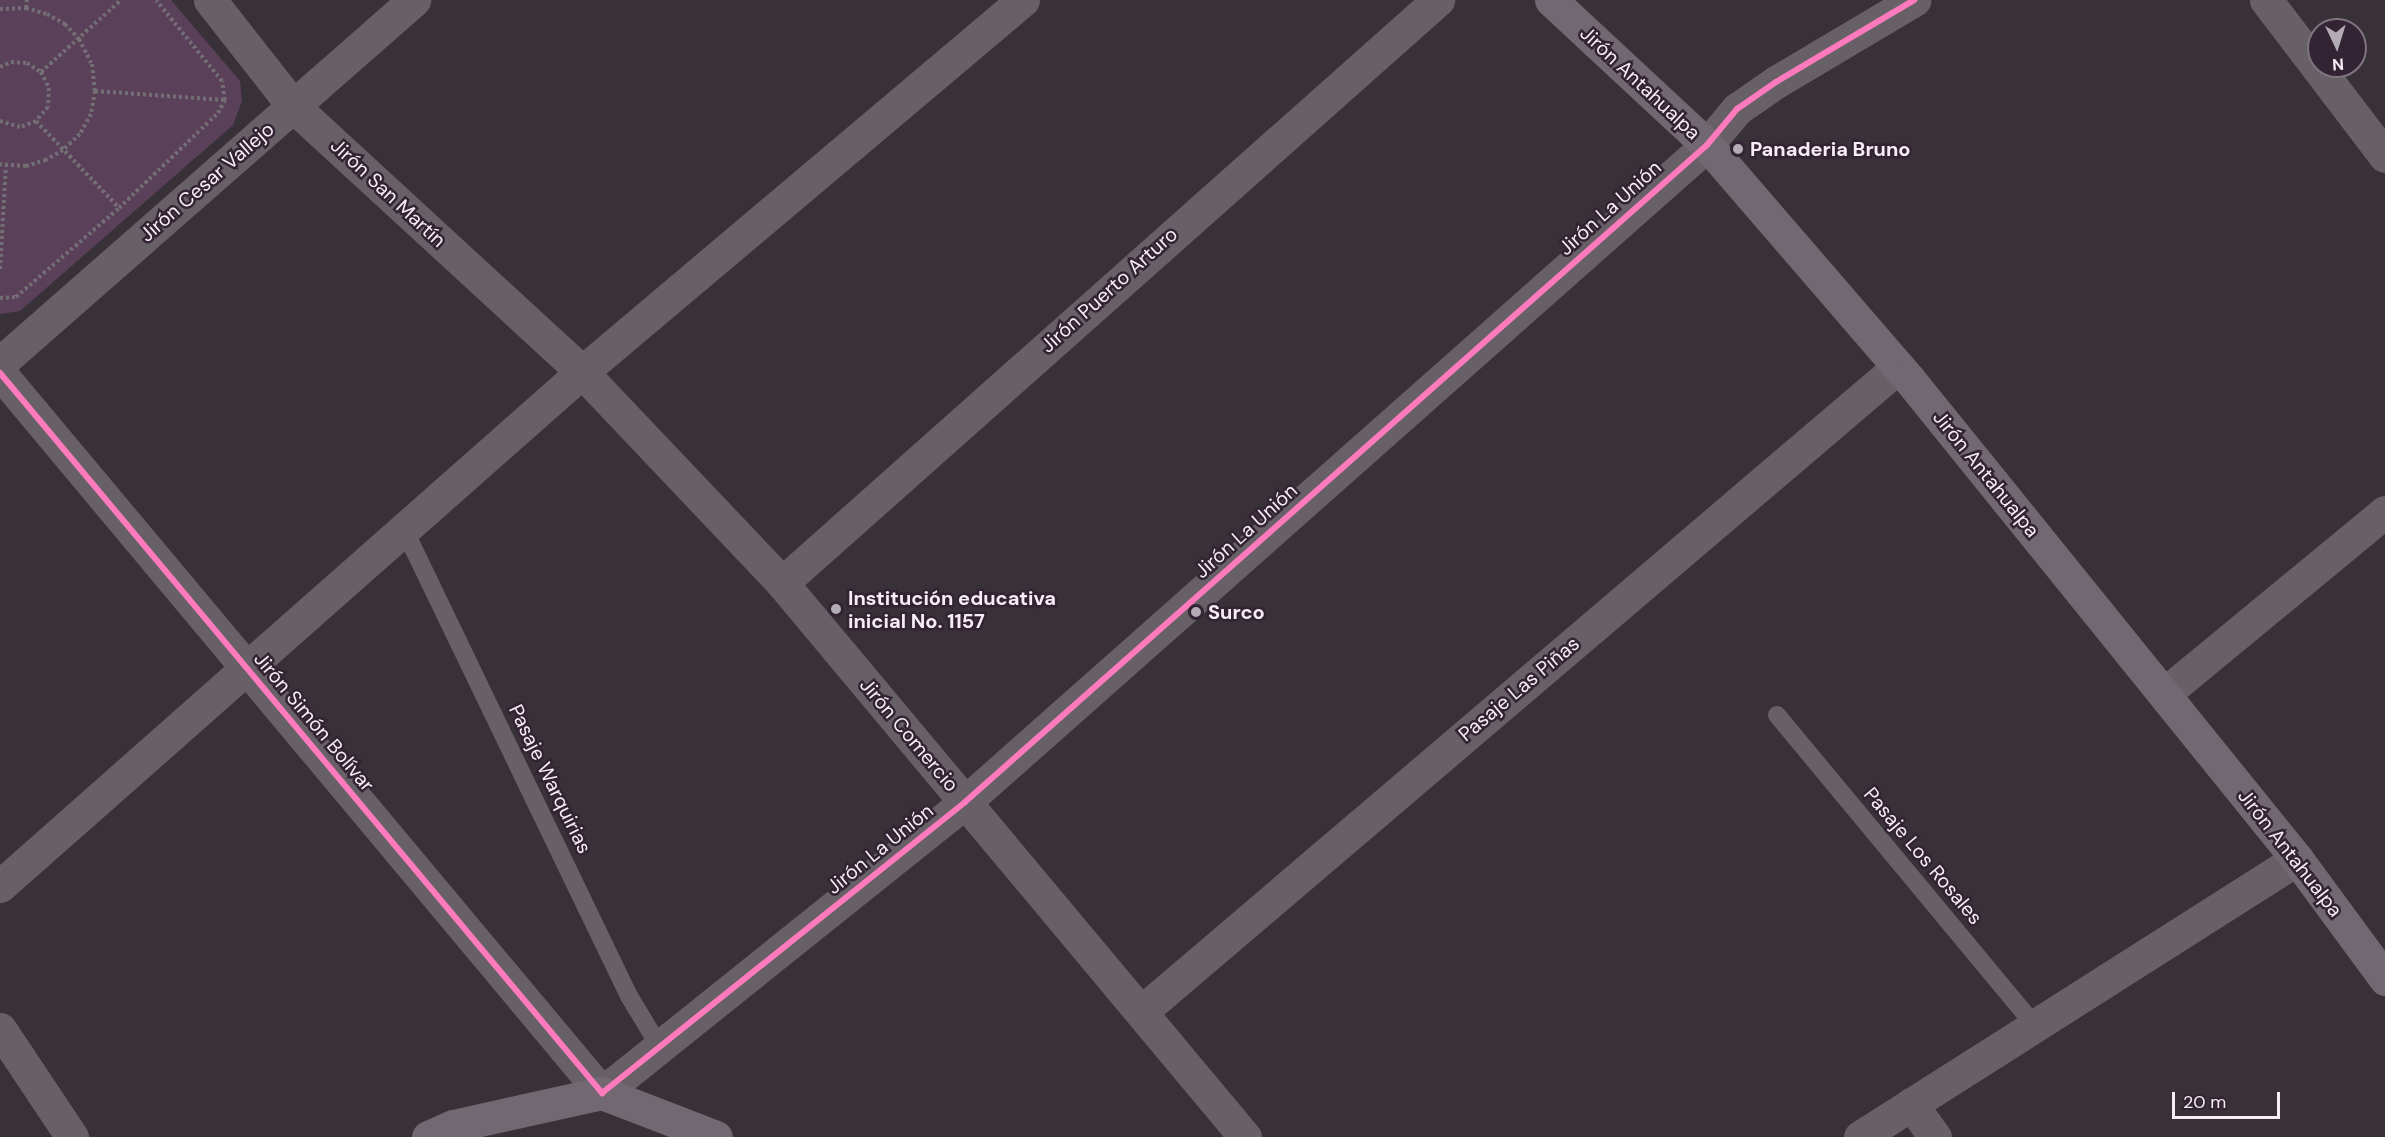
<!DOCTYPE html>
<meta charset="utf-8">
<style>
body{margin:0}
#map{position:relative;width:2385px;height:1137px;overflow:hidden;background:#383238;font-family:"DM Sans",sans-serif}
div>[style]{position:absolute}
.green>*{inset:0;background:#5b405a}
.path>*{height:4px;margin-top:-2px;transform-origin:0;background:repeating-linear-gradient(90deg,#736e73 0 3px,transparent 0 6px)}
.lane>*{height:18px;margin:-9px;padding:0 9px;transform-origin:9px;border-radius:9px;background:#676167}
.street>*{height:33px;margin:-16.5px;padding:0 16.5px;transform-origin:16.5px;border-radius:16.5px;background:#676167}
.secondary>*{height:33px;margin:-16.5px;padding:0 16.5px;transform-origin:16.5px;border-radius:16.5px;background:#716871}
.cycleway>*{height:6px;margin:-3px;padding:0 3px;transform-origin:3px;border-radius:3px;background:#fd7abc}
.dots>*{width:16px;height:16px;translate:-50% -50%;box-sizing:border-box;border:3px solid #322432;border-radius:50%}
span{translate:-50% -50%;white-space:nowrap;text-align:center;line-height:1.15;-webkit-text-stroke:5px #322432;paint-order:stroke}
.street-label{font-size:20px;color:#f6edf6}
.poi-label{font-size:20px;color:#f6edf6;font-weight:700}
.left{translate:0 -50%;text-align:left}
.north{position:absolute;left:2307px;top:18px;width:60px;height:60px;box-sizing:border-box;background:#322432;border:2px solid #807480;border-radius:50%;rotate:176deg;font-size:16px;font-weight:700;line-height:24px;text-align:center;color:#f6edf6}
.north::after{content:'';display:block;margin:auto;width:21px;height:27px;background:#b4acb4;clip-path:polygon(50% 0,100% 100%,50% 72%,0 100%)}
.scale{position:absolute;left:2172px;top:1092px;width:108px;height:27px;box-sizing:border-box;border:3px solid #f6edf6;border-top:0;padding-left:8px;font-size:18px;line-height:21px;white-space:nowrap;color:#f6edf6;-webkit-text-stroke:4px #322432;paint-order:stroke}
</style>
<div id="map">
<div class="green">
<div style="clip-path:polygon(0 0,171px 0,240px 81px,242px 101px,233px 125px,20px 311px,0 314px)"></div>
</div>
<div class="path">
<div style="left:26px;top:8px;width:8px;rotate:-83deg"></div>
<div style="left:0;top:9px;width:26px;rotate:-2deg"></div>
<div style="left:26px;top:8px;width:22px;rotate:16deg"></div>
<div style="left:47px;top:14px;width:21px;rotate:29deg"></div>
<div style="left:65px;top:24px;width:21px;rotate:47deg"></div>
<div style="left:79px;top:39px;width:28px;rotate:63deg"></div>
<div style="left:92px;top:64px;width:27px;rotate:84deg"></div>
<div style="left:95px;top:91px;width:23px;rotate:100deg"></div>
<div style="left:91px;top:114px;width:23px;rotate:119deg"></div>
<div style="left:80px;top:134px;width:23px;rotate:137deg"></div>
<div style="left:63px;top:150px;width:20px;rotate:150deg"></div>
<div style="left:46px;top:160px;width:21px;rotate:163deg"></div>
<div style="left:26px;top:166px;width:26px;rotate:-176deg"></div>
<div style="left:0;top:67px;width:12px;rotate:-24deg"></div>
<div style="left:11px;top:62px;width:16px;rotate:4deg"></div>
<div style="left:27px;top:63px;width:17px;rotate:33deg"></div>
<div style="left:41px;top:72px;width:18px;rotate:63deg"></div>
<div style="left:49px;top:88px;width:19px;rotate:93deg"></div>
<div style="left:48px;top:107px;width:18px;rotate:131deg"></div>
<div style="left:36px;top:121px;width:17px;rotate:159deg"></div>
<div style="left:20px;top:127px;width:21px;rotate:-163deg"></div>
<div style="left:41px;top:72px;width:108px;rotate:-42deg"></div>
<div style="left:95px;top:91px;width:130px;rotate:4deg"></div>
<div style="left:36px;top:121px;width:120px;rotate:46.3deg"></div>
<div style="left:0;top:269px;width:103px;rotate:-86.7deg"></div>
<div style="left:0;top:298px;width:16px;rotate:-4deg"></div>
<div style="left:16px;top:297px;width:136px;rotate:-40.8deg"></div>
<div style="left:119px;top:208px;width:137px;rotate:-43.8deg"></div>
<div style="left:218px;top:113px;width:15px;rotate:-62deg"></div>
<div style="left:225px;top:100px;width:19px;rotate:-99deg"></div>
<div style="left:222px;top:81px;width:104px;rotate:-129.2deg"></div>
</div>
<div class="lane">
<div style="left:404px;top:529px;width:518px;rotate:64.28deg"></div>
<div style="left:629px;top:996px;width:58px;rotate:59deg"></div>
<div style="left:1777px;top:715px;width:404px;rotate:50.3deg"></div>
</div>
<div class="street">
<div style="left:210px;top:0;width:135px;rotate:51.9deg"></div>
<div style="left:293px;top:106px;width:393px;rotate:42.6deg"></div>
<div style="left:582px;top:372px;width:291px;rotate:46.5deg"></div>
<div style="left:782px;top:583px;width:722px;rotate:50.11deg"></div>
<div style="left:2266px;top:0;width:196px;rotate:52.7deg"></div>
<div style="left:0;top:363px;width:551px;rotate:-41.24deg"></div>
<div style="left:0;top:373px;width:939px;rotate:50.1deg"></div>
<div style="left:602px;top:1093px;width:465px;rotate:-38.7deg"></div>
<div style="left:965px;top:802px;width:991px;rotate:-41.52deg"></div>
<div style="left:1707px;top:145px;width:47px;rotate:-50.2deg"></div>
<div style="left:1737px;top:109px;width:47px;rotate:-34.7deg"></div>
<div style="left:1776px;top:82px;width:161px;rotate:-30.7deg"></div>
<div style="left:782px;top:583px;width:878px;rotate:-41.63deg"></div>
<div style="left:2164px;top:694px;width:286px;rotate:-39.5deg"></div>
<div style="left:0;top:886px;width:776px;rotate:-41.45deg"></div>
<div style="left:582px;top:372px;width:577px;rotate:-40.15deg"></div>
<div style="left:1141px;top:1012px;width:995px;rotate:-40.43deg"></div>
<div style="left:0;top:1029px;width:130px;rotate:56.3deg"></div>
<div style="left:1911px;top:1104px;width:41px;rotate:54deg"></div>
<div style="left:1860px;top:1137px;width:518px;rotate:-32.46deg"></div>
</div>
<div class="secondary">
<div style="left:1551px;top:0;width:213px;rotate:42.9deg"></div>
<div style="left:1707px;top:145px;width:309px;rotate:49.2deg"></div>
<div style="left:1909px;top:379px;width:617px;rotate:51.05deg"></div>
<div style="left:2297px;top:859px;width:149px;rotate:53.7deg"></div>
<div style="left:428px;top:1137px;width:27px;rotate:-24deg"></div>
<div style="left:453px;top:1126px;width:153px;rotate:-12.5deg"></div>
<div style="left:602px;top:1093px;width:122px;rotate:21.1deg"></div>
</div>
<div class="cycleway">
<div style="left:0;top:373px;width:939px;rotate:50.1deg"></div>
<div style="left:602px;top:1093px;width:465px;rotate:-38.7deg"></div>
<div style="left:965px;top:802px;width:991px;rotate:-41.52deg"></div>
<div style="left:1707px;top:145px;width:47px;rotate:-50.2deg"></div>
<div style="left:1737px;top:109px;width:47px;rotate:-34.7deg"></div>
<div style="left:1776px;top:82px;width:161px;rotate:-30.7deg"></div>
</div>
<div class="dots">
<div style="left:1738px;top:149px;background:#b4acb4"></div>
<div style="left:836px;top:609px;background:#b4acb4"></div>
<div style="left:1196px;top:612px;background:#b4acb4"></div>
</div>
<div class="street-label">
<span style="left:1640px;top:83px;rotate:43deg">Jirón Antahualpa</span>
<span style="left:207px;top:182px;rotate:-41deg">Jirón Cesar Vallejo</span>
<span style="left:388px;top:193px;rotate:43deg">Jirón San Martín</span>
<span style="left:1610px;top:208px;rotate:-42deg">Jirón La Unión</span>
<span style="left:1109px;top:290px;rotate:-42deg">Jirón Puerto Arturo</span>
<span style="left:1986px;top:474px;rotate:51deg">Jirón Antahualpa</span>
<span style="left:1246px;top:531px;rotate:-42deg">Jirón La Unión</span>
<span style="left:1519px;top:689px;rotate:-40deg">Pasaje Las Piñas</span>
<span style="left:314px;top:722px;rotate:50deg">Jirón Simón Bolívar</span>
<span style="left:909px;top:735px;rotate:50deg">Jirón Comercio</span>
<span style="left:550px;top:779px;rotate:64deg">Pasaje Warquirias</span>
<span style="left:880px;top:849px;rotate:-39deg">Jirón La Unión</span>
<span style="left:2290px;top:853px;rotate:52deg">Jirón Antahualpa</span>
<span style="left:1923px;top:856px;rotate:50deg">Pasaje Los Rosales</span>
</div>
<div class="poi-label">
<span class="left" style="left:1750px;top:149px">Panaderia Bruno</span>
<span class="left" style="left:848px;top:610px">Institución educativa<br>inicial No. 1157</span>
<span class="left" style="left:1208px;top:612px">Surco</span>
</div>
<div class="north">N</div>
<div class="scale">20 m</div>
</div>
